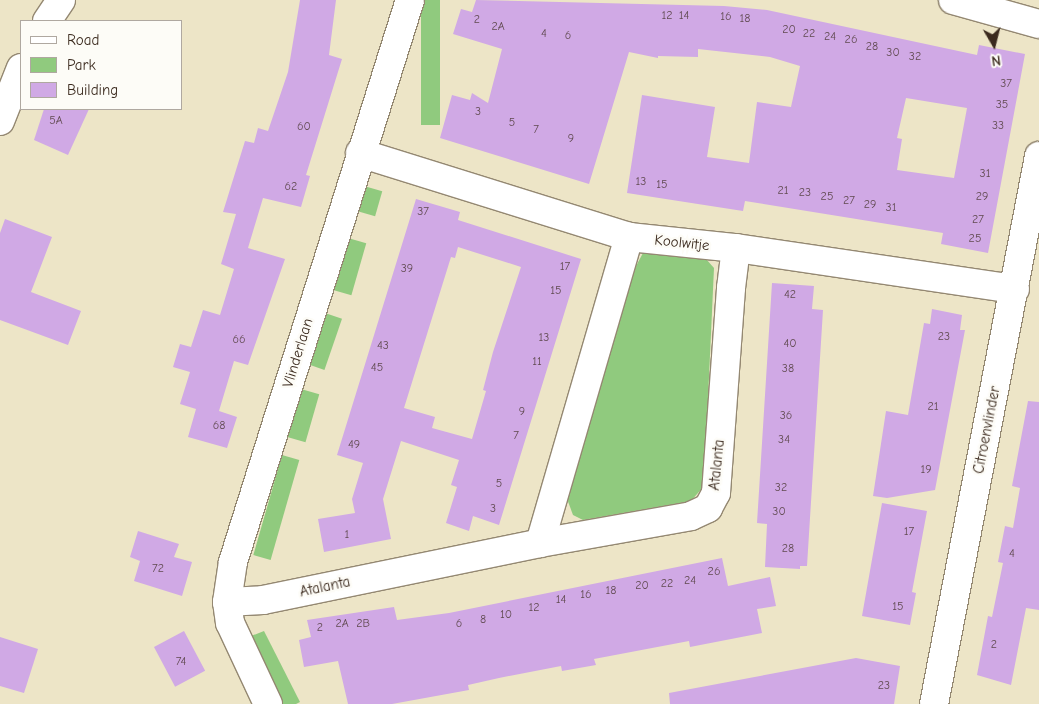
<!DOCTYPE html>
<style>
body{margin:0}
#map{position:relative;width:1039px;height:704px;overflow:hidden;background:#ede5c7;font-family:"Comic Neue",sans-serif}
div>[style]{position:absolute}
.green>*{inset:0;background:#90ca7e;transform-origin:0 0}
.building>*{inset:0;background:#d0a9e5;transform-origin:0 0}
.roads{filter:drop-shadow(1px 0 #948872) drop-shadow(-1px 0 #948872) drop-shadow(0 1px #948872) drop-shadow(0 -1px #948872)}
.minor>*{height:28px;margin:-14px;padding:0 14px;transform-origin:14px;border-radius:14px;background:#fff}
span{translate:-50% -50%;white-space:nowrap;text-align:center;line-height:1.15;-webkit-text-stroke:5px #fdfcf7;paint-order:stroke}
.number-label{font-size:12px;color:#604a50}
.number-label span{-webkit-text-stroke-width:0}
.street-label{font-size:15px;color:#3b2a1e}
.legend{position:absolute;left:20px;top:20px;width:162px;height:90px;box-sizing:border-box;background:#fdfcf7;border:1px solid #afa8a0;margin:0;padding:6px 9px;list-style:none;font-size:15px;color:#3b2a1e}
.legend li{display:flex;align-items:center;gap:10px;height:25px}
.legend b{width:25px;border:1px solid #afa8a0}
.north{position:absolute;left:969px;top:20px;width:50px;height:50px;-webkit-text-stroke:4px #fdfcf7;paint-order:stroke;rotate:172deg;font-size:14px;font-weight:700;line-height:20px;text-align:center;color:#3b2a1e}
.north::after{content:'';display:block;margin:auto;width:18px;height:22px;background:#3b2a1e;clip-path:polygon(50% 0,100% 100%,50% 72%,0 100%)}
</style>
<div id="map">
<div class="green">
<div style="left:421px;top:0;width:19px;height:125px"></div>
<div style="left:364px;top:186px;width:19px;height:26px;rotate:16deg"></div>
<div style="left:348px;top:238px;width:19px;height:54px;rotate:16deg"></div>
<div style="clip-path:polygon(650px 248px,682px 252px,706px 259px,714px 268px,704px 486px,691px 501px,583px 520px,573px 515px,566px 496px,636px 266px,643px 253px)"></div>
<div style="left:325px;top:313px;width:18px;height:54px;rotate:19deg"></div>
<div style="left:301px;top:389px;width:19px;height:50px;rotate:16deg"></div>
<div style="left:282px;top:455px;width:18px;height:104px;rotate:16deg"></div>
<div style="clip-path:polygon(264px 631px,300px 702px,296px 704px,280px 704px,246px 638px)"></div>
</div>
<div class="building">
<div style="clip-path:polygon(300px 0,336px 0,329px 55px,342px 59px,306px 175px,310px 176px,301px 207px,263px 198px,248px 248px,285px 259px,248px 365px,234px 361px,219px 411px,237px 417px,227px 448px,188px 437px,196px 409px,180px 404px,190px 372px,173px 367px,180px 344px,191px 347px,203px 310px,220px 315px,234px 269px,221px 264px,236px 214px,223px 212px,245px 141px,254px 143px,258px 128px,268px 131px,288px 72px)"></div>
<div style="clip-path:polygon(evenodd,476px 0,724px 6px,767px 10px,977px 55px,979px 45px,1025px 54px,988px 253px,941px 244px,943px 233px,745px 201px,743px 211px,627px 193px,642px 95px,715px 107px,707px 157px,749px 163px,757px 102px,791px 107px,800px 66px,770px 57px,698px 49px,698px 57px,658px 56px,658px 58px,629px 52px,589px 184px,440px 138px,452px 95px,470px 100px,472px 93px,488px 103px,502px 49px,453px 34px,461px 9px,472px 12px,476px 0,906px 98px,967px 108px,954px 178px,897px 170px,902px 139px,897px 138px,906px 98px)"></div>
<div style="clip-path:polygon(44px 109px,89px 109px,68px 155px,34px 140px)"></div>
<div style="clip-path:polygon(evenodd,416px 199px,460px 212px,458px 220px,581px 259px,499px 525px,473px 516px,469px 531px,446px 523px,457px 487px,451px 485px,459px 460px,401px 441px,383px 499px,391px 539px,324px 552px,318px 519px,355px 513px,352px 499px,363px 463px,337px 455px,416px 199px,458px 247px,521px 267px,493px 352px,483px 390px,486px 391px,472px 439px,432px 428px,435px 417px,404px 408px,451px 257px,455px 258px,458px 247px)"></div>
<div style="clip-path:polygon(5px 219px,52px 237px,31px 292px,81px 311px,68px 345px,0 320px,0 233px)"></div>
<div style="clip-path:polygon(772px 283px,814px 286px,812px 309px,823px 310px,807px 566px,800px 566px,800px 569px,765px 567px,767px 524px,757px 523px)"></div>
<div style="clip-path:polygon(932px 309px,962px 315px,960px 330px,965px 330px,935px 490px,887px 498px,873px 496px,886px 411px,908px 415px,924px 323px,930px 324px)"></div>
<div style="clip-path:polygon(1028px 401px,1039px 402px,1039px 610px,1026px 608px,1011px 685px,977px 675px,988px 616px,992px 617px,1003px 563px,998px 562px,1005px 526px,1013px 528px,1020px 488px,1012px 486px)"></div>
<div style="clip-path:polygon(882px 503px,927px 511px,912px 592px,916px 593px,910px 625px,862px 616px)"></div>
<div style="clip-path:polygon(138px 531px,179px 544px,174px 557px,192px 562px,182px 596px,134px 581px,140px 561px,130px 557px)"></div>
<div style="clip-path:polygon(722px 558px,728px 586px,770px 577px,776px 606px,757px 609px,762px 633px,690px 647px,689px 641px,594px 659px,596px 665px,562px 671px,561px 666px,499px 678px,468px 685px,469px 690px,392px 704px,348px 704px,338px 661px,304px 667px,299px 640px,311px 637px,307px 620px,394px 607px,397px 620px,449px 613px)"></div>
<div style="left:184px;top:631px;width:45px;height:34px;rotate:62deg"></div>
<div style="clip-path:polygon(0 637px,38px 649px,24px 693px,0 686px)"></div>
<div style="clip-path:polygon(856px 658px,900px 666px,894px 704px,670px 704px,669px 693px)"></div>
</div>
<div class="roads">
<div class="minor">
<div style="left:953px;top:0;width:89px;rotate:15.6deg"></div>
<div style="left:47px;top:21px;width:25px;rotate:-56deg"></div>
<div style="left:0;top:121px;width:57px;rotate:-68.4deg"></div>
<div style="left:360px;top:153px;width:282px;rotate:17.3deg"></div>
<div style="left:629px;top:237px;width:108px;rotate:5.9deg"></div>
<div style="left:736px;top:248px;width:282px;rotate:8.4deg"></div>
<div style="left:540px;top:543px;width:319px;rotate:-73.8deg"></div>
<div style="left:227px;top:602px;width:36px;rotate:-3deg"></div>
<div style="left:263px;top:600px;width:283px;rotate:-11.6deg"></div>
<div style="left:540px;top:543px;width:153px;rotate:-10.1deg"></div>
<div style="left:691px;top:516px;width:19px;rotate:-25deg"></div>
<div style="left:708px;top:508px;width:17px;rotate:-62deg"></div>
<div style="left:716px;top:493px;width:206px;rotate:-85.8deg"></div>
<div style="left:731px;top:288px;width:40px;rotate:-82.9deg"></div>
<div style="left:268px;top:704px;width:89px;rotate:-115.1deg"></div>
<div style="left:230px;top:623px;width:21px;rotate:-98deg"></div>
<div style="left:227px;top:602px;width:40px;rotate:-81.5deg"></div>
<div style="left:233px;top:562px;width:589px;rotate:-72.52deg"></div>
<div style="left:934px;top:704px;width:558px;rotate:-79.15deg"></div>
</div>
</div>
<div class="number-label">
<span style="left:667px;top:16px">12</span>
<span style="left:684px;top:16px">14</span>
<span style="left:726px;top:17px">16</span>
<span style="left:745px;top:19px">18</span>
<span style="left:477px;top:20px">2</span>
<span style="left:498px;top:27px">2A</span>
<span style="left:789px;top:30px">20</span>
<span style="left:544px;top:34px">4</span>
<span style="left:809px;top:34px">22</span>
<span style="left:568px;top:36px">6</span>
<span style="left:830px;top:37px">24</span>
<span style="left:851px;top:40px">26</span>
<span style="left:872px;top:47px">28</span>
<span style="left:893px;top:53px">30</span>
<span style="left:915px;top:57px">32</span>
<span style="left:1006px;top:84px">37</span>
<span style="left:1002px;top:105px">35</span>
<span style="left:478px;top:112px">3</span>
<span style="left:56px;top:121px">5A</span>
<span style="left:512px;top:123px">5</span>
<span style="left:998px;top:126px">33</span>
<span style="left:304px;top:127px">60</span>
<span style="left:536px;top:130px">7</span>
<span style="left:571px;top:139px">9</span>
<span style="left:985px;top:174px">31</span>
<span style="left:641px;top:182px">13</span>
<span style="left:662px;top:185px">15</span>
<span style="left:291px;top:187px">62</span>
<span style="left:783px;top:191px">21</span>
<span style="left:805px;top:193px">23</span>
<span style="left:827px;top:197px">25</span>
<span style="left:982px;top:197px">29</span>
<span style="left:849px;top:201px">27</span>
<span style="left:870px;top:205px">29</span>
<span style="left:891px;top:208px">31</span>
<span style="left:423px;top:212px">37</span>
<span style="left:978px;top:220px">27</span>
<span style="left:975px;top:239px">25</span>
<span style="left:565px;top:267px">17</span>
<span style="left:407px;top:269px">39</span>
<span style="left:556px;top:291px">15</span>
<span style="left:790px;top:295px">42</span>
<span style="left:944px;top:337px">23</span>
<span style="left:544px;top:338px">13</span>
<span style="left:239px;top:340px">66</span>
<span style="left:790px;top:344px">40</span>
<span style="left:383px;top:346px">43</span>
<span style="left:537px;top:362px">11</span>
<span style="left:377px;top:368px">45</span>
<span style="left:788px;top:369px">38</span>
<span style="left:933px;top:407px">21</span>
<span style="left:522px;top:412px">9</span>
<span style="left:786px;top:416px">36</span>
<span style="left:219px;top:426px">68</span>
<span style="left:516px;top:436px">7</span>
<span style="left:784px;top:440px">34</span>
<span style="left:354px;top:445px">49</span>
<span style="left:926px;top:470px">19</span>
<span style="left:499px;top:484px">5</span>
<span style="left:781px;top:488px">32</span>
<span style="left:493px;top:509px">3</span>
<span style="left:779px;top:512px">30</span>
<span style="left:909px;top:532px">17</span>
<span style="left:347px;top:535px">1</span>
<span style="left:788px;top:549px">28</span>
<span style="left:1012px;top:554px">4</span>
<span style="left:158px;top:569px">72</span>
<span style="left:714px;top:572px">26</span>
<span style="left:690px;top:581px">24</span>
<span style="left:667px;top:584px">22</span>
<span style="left:642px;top:586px">20</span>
<span style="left:611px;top:591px">18</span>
<span style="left:586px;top:595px">16</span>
<span style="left:561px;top:600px">14</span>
<span style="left:898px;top:607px">15</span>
<span style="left:534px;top:608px">12</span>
<span style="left:506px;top:615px">10</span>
<span style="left:483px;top:620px">8</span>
<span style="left:342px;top:624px">2A</span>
<span style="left:363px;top:624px">2B</span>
<span style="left:459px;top:624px">6</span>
<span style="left:320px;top:628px">2</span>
<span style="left:994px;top:645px">2</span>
<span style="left:181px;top:662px">74</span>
<span style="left:884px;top:686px">23</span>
</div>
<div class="street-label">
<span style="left:682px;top:243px;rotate:6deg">Koolwitje</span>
<span style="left:298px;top:353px;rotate:-73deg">Vlinderlaan</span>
<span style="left:987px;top:430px;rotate:-79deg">Citroenvlinder</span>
<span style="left:717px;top:465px;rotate:-84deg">Atalanta</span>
<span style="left:325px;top:587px;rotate:-12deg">Atalanta</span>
</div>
<ul class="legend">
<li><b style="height:6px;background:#fff"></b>Road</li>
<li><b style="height:14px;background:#90ca7e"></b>Park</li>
<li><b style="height:14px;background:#d0a9e5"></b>Building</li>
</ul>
<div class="north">N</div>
</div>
